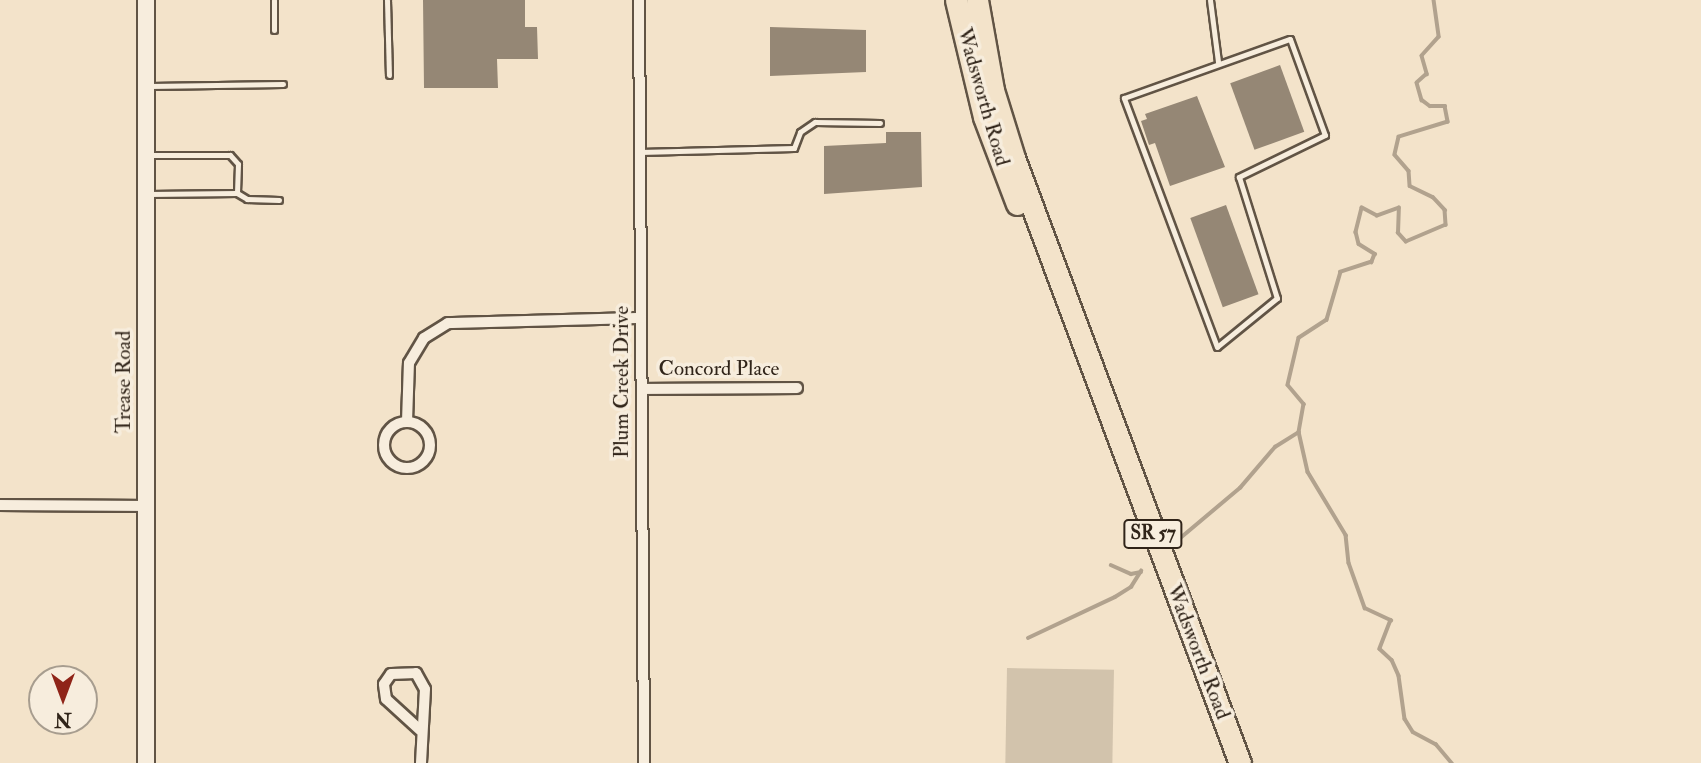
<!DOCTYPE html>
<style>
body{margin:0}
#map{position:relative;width:1701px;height:763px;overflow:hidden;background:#f3e3ca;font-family:"IM FELL Double Pica",serif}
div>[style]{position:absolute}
.green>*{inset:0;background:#d2c3ac;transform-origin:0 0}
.stream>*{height:3.5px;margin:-1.75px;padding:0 1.75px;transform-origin:1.75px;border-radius:1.75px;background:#b1a28e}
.building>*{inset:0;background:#958775;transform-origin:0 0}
.roads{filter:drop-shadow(2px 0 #615445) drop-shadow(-2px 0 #615445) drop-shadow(0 2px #615445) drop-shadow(0 -2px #615445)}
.lane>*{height:5px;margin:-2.5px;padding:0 2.5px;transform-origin:2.5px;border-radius:2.5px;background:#f7eddd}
.street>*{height:10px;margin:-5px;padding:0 5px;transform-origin:5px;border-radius:5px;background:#f7eddd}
.street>.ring{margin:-5px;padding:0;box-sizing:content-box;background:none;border:10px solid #f7eddd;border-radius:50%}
.secondary>*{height:16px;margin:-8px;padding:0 8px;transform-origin:8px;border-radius:8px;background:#f7eddd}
.highway>*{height:21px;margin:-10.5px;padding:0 10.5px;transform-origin:10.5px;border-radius:10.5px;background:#f3e3ca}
span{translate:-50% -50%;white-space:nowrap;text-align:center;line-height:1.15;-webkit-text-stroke:7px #f7eddd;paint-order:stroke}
.shield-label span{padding:2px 5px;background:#f7eddd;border:2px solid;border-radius:5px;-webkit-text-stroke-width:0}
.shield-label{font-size:19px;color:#302419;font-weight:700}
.street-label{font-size:21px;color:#302419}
.north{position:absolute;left:28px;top:665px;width:70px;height:70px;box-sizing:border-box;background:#f7eddd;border:2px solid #a79d8f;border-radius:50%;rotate:180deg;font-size:19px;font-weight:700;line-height:28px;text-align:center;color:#302419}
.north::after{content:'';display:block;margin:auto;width:24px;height:32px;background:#8f2418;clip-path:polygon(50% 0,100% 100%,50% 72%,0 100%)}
</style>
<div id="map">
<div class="green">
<div style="left:1007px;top:668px;width:107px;height:95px;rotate:1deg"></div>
</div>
<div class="stream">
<div style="left:1434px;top:0;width:37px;rotate:82deg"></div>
<div style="left:1439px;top:37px;width:25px;rotate:132deg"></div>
<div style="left:1422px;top:56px;width:19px;rotate:74deg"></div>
<div style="left:1427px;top:74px;width:13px;rotate:138deg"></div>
<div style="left:1417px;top:83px;width:18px;rotate:74deg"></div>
<div style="left:1422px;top:100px;width:10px;rotate:37deg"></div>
<div style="left:1430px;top:106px;width:15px"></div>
<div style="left:1445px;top:106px;width:16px;rotate:79deg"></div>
<div style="left:1448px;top:122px;width:51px;rotate:163deg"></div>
<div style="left:1399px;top:137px;width:18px;rotate:103deg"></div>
<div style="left:1395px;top:155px;width:21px;rotate:49deg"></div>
<div style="left:1409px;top:171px;width:15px;rotate:86deg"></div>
<div style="left:1410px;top:186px;width:25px;rotate:26deg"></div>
<div style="left:1433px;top:197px;width:18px;rotate:47deg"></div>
<div style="left:1445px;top:210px;width:15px;rotate:86deg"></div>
<div style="left:1446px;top:225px;width:43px;rotate:157deg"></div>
<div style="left:1406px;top:242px;width:12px;rotate:-132deg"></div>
<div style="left:1398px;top:233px;width:25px;rotate:-88deg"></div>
<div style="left:1399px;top:208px;width:23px;rotate:160deg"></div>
<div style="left:1377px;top:216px;width:17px;rotate:-152deg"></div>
<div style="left:1362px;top:208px;width:25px;rotate:104deg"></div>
<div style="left:1356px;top:232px;width:12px;rotate:76deg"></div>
<div style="left:1359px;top:244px;width:19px;rotate:32deg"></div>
<div style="left:1375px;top:254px;width:9px;rotate:111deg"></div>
<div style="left:1372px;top:262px;width:33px;rotate:162deg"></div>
<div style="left:1341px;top:272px;width:50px;rotate:106.3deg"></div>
<div style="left:1327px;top:320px;width:33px;rotate:147deg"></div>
<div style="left:1299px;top:338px;width:48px;rotate:103.2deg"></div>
<div style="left:1288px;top:385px;width:25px;rotate:50deg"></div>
<div style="left:1304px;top:404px;width:28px;rotate:100deg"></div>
<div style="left:1299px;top:432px;width:41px;rotate:77.3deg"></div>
<div style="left:1308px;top:472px;width:74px;rotate:58.9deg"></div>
<div style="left:1346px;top:535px;width:28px;rotate:84deg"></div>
<div style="left:1349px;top:563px;width:48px;rotate:70.4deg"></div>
<div style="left:1365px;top:608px;width:29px;rotate:25deg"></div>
<div style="left:1391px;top:620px;width:31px;rotate:111deg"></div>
<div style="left:1380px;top:649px;width:16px;rotate:43deg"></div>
<div style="left:1392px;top:660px;width:17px;rotate:66deg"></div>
<div style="left:1399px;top:676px;width:43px;rotate:82.1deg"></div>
<div style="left:1405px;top:719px;width:15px;rotate:58deg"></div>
<div style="left:1413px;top:732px;width:26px;rotate:28deg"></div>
<div style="left:1436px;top:744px;width:25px;rotate:50deg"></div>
<div style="left:1178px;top:540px;width:81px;rotate:-40deg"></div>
<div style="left:1240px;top:488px;width:54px;rotate:-49.5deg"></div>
<div style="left:1275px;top:447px;width:28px;rotate:-32deg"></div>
<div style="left:1111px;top:565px;width:22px;rotate:24deg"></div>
<div style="left:1131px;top:574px;width:10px;rotate:-11deg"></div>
<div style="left:1028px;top:638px;width:96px;rotate:-25.2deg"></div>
<div style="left:1115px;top:597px;width:19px;rotate:-32deg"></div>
<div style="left:1131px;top:587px;width:19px;rotate:-58deg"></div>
</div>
<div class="building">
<div style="clip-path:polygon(423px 0,525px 0,525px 27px,537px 27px,538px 59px,497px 59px,498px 88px,424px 88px)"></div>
<div style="clip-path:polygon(770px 27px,866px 30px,866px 72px,770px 76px)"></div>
<div style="left:1280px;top:65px;width:71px;height:53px;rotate:70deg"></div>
<div style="clip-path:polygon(1197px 96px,1225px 167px,1170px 186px,1155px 143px,1149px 145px,1141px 121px,1147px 119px,1145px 114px)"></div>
<div style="clip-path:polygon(886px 132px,921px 132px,922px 187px,824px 194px,824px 146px,886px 143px)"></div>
<div style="left:1226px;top:205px;width:95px;height:38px;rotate:70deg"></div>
</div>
<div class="roads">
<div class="lane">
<div style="left:387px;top:0;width:75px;rotate:88.5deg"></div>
<div style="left:1210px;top:0;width:63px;rotate:82.6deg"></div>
<div style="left:274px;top:30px;width:30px;rotate:-90deg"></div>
<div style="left:1290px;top:39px;width:102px;rotate:70deg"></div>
<div style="left:1325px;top:135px;width:96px;rotate:154deg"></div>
<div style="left:1239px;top:177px;width:127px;rotate:72.6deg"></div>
<div style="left:1277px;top:298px;width:77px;rotate:140.8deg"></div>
<div style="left:1217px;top:347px;width:266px;rotate:-110.5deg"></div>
<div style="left:1124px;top:98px;width:176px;rotate:-19.6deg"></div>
<div style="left:150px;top:86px;width:133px;rotate:-0.9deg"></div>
<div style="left:640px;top:152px;width:154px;rotate:-1.5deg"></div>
<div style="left:794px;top:148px;width:17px;rotate:-69deg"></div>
<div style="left:800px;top:132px;width:18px;rotate:-34deg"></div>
<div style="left:815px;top:122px;width:65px;rotate:0.9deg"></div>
<div style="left:150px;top:155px;width:80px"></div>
<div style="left:230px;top:155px;width:12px;rotate:48deg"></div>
<div style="left:238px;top:164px;width:29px;rotate:92deg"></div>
<div style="left:149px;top:194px;width:88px;rotate:-0.7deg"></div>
<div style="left:237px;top:193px;width:12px;rotate:31deg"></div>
<div style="left:247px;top:199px;width:32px;rotate:2deg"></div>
</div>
<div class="street">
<div style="left:639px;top:0;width:763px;rotate:89.62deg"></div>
<div style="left:642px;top:389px;width:155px;rotate:-0.4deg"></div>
<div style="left:407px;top:422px;width:59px;rotate:-88.1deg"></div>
<div style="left:409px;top:363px;width:29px;rotate:-59deg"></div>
<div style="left:424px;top:338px;width:28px;rotate:-32deg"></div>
<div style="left:448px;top:323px;width:193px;rotate:-1.5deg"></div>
<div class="ring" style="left:384px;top:422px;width:36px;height:36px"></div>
<div style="left:0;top:505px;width:145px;rotate:0.4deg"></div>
<div style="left:420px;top:730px;width:46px;rotate:-137.6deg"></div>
<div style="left:386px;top:699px;width:15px;rotate:-98deg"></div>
<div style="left:384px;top:684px;width:12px;rotate:-55deg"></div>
<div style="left:391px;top:674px;width:25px;rotate:-2deg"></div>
<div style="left:416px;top:673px;width:18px;rotate:61deg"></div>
<div style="left:425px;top:689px;width:74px;rotate:93.1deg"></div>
</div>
<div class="secondary">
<div style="left:146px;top:763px;width:763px;rotate:-90deg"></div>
</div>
<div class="highway">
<div style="left:956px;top:0;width:120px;rotate:76.5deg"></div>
<div style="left:984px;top:117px;width:93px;rotate:69.2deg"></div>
<div style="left:977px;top:0;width:91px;rotate:79.9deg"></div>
<div style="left:993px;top:90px;width:71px;rotate:72.8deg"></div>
<div style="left:1014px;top:158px;width:646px;rotate:69.52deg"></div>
</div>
</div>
<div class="shield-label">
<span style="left:1153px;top:534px">SR 57</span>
</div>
<div class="street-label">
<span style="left:983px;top:97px;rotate:74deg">Wadsworth Road</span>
<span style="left:719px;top:369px">Concord Place</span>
<span style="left:124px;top:382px;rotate:-90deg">Trease Road</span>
<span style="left:622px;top:382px;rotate:-90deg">Plum Creek Drive</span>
<span style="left:1198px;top:652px;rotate:69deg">Wadsworth Road</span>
</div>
<div class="north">N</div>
</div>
